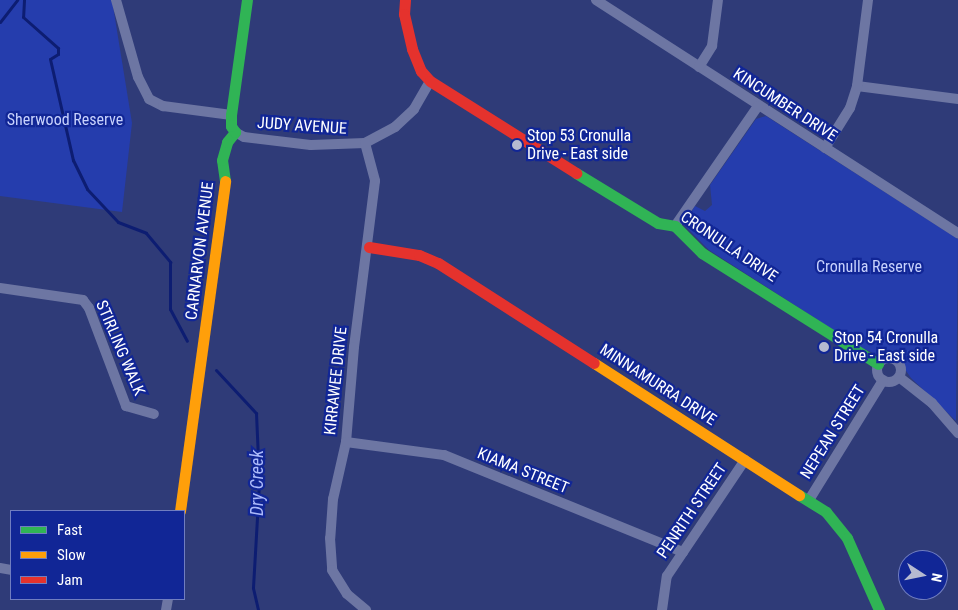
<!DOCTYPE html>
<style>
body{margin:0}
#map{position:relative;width:958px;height:610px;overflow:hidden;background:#2f3b78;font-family:"Roboto Condensed",sans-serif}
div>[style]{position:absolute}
.green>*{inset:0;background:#253dad}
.stream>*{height:3px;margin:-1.5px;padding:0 1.5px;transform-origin:1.5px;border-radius:1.5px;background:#0d1d72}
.street>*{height:10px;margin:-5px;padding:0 5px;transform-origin:5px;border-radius:5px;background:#6d76a3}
.street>.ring{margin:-5px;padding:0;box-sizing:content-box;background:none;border:10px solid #6d76a3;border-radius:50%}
.fast>*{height:11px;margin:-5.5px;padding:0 5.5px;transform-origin:5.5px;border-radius:5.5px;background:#30b455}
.slow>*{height:11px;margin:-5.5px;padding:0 5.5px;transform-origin:5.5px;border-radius:5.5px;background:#ff9f0a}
.jam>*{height:11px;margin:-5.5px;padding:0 5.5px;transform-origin:5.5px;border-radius:5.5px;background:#e5322d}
.dots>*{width:14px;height:14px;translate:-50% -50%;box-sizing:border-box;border:2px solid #112696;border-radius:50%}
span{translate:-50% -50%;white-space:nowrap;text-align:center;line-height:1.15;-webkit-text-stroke:4.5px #112696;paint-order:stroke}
.street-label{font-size:16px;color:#fff}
.park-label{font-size:16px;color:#c8d2fd}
.poi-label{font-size:16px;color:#fff}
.left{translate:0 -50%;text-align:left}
.water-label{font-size:18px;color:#acbafa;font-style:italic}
.legend{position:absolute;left:10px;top:510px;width:175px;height:90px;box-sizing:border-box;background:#112696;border:1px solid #707dc0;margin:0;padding:6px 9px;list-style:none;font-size:15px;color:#fff}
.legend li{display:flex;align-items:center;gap:10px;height:25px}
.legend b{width:25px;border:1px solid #707dc0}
.north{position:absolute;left:898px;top:550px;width:50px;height:50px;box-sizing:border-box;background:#112696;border:1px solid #707dc0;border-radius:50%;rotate:101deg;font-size:14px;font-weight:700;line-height:20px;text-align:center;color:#fff}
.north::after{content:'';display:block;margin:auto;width:18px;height:22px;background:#b6bad0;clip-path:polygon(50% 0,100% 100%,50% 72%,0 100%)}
</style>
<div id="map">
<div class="green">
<div style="clip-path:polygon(0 0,112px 0,132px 123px,122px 212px,0 196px)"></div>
<div style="clip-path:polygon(766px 116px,958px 239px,956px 421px,911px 378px,895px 355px,875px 354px,860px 347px,709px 250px,683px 224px,695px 206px,705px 211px,712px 205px,710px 185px,756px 119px)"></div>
</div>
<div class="stream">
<div style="left:24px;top:0;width:17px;rotate:93deg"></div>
<div style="left:23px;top:17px;width:47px;rotate:41.5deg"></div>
<div style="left:58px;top:48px;width:6px;rotate:90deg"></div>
<div style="left:58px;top:54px;width:9px;rotate:148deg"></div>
<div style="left:50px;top:59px;width:104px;rotate:77.2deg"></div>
<div style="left:73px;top:160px;width:32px;rotate:64deg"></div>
<div style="left:87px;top:189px;width:45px;rotate:46.8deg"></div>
<div style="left:118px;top:222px;width:30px;rotate:21deg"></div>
<div style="left:146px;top:233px;width:38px;rotate:50deg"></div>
<div style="left:170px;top:262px;width:47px;rotate:90deg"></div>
<div style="left:170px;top:309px;width:36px;rotate:62deg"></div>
<div style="left:0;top:22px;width:28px;rotate:-52deg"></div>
<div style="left:216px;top:370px;width:59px;rotate:47.1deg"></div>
<div style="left:256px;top:413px;width:70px;rotate:87.5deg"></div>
<div style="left:259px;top:483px;width:105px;rotate:93.3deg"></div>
<div style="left:253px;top:588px;width:23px;rotate:77deg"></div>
</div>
<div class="street">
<div style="left:116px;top:0;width:80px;rotate:74.1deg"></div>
<div style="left:138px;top:77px;width:25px;rotate:63deg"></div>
<div style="left:149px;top:99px;width:16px;rotate:27deg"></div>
<div style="left:163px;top:106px;width:69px;rotate:7.5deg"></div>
<div style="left:596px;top:0;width:431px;rotate:32.8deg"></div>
<div style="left:699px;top:67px;width:25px;rotate:-58deg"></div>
<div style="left:712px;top:46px;width:46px;rotate:-82.6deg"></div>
<div style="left:857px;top:86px;width:102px;rotate:7.3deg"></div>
<div style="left:235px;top:132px;width:10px;rotate:29deg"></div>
<div style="left:244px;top:137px;width:67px;rotate:6.8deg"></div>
<div style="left:311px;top:145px;width:54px;rotate:-2.1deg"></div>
<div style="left:365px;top:143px;width:34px;rotate:-28deg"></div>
<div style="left:395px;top:127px;width:26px;rotate:-43deg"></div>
<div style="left:414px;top:109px;width:32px;rotate:-60deg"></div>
<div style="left:365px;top:143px;width:39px;rotate:75deg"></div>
<div style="left:375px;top:181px;width:167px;rotate:97.2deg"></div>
<div style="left:354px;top:347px;width:95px;rotate:94.8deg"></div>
<div style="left:346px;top:442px;width:58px;rotate:102.8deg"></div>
<div style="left:333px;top:499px;width:39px;rotate:94deg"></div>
<div style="left:330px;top:538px;width:32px;rotate:86deg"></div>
<div style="left:332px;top:570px;width:28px;rotate:58deg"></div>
<div style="left:347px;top:594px;width:25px;rotate:40deg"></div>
<div style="left:825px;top:148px;width:47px;rotate:-58deg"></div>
<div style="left:850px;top:108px;width:23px;rotate:-72deg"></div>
<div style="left:857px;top:86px;width:87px;rotate:-82.7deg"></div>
<div style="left:675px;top:226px;width:146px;rotate:-55.3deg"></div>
<div style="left:0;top:288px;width:84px;rotate:8.2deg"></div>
<div style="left:83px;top:300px;width:10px;rotate:53deg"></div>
<div style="left:89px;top:308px;width:105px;rotate:69.3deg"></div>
<div style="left:126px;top:406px;width:29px;rotate:16deg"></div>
<div class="ring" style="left:877px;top:358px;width:14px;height:14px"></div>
<div style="left:899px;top:377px;width:42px;rotate:38.2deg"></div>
<div style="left:932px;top:403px;width:40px;rotate:49deg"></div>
<div style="left:346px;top:442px;width:99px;rotate:7.6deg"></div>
<div style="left:444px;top:455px;width:258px;rotate:22.1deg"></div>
<div style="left:809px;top:500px;width:141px;rotate:-58.3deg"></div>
<div style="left:0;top:568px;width:11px;rotate:10deg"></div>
<div style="left:166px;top:610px;width:11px;rotate:-80deg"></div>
<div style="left:662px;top:610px;width:34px;rotate:-82deg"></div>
<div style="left:667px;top:576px;width:140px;rotate:-56.1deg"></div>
</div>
<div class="fast">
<div style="left:576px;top:173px;width:96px;rotate:31.4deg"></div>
<div style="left:658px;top:223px;width:17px;rotate:10deg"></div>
<div style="left:675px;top:226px;width:38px;rotate:45deg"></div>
<div style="left:702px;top:253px;width:208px;rotate:32.2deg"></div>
<div style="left:225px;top:181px;width:21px;rotate:-98deg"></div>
<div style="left:222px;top:160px;width:19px;rotate:-74deg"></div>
<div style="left:227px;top:142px;width:13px;rotate:-51deg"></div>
<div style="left:235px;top:132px;width:7px;rotate:-124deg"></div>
<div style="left:231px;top:126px;width:11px;rotate:-90deg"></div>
<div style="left:231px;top:115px;width:116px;rotate:-82.1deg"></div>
<div style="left:799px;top:495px;width:32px;rotate:32deg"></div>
<div style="left:826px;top:512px;width:33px;rotate:51deg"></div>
<div style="left:847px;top:538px;width:79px;rotate:66deg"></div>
</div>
<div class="slow">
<div style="left:594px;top:363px;width:244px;rotate:32.8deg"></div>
<div style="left:180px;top:511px;width:333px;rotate:-82.2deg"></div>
</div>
<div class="jam">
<div style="left:405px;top:0;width:14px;rotate:94deg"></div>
<div style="left:404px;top:14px;width:36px;rotate:77deg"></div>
<div style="left:412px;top:49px;width:24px;rotate:68deg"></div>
<div style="left:421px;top:71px;width:13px;rotate:48deg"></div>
<div style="left:430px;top:81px;width:173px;rotate:32.2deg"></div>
<div style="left:369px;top:247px;width:51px;rotate:9.1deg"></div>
<div style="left:419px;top:255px;width:21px;rotate:23deg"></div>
<div style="left:438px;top:263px;width:185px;rotate:32.7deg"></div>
</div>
<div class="dots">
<div style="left:517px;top:145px;background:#b6bad0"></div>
<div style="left:824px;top:347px;background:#b6bad0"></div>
</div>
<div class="street-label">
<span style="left:785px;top:105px;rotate:33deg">KINCUMBER DRIVE</span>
<span style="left:302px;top:126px;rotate:4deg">JUDY AVENUE</span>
<span style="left:729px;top:247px;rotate:34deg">CRONULLA DRIVE</span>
<span style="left:200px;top:251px;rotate:-83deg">CARNARVON AVENUE</span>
<span style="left:120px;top:348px;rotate:67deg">STIRLING WALK</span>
<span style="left:336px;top:381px;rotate:-84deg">KIRRAWEE DRIVE</span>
<span style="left:658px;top:385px;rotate:33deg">MINNAMURRA DRIVE</span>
<span style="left:833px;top:432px;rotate:-58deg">NEPEAN STREET</span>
<span style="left:523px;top:471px;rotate:22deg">KIAMA STREET</span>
<span style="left:692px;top:511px;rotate:-56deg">PENRITH STREET</span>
</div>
<div class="park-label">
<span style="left:65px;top:120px">Sherwood Reserve</span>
<span style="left:869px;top:267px">Cronulla Reserve</span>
</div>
<div class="poi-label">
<span class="left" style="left:527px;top:145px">Stop 53 Cronulla<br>Drive - East side</span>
<span class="left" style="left:834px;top:347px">Stop 54 Cronulla<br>Drive - East side</span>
</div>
<div class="water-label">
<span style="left:257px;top:483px;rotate:-90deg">Dry Creek</span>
</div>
<ul class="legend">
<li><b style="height:6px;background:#30b455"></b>Fast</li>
<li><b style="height:6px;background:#ff9f0a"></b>Slow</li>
<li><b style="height:6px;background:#e5322d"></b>Jam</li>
</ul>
<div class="north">N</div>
</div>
